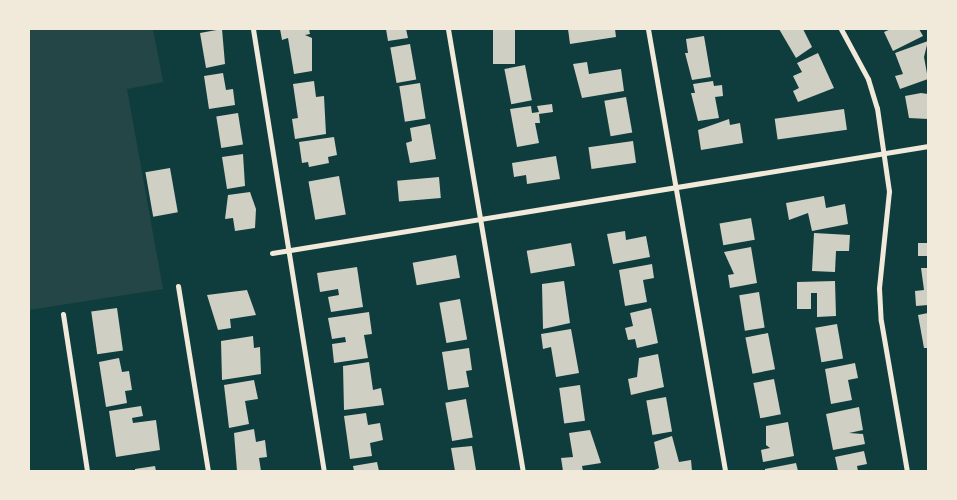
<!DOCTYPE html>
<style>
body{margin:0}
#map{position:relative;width:957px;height:500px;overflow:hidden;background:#0f3d3e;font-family:Mulish,sans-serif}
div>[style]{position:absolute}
.green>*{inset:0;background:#244646}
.building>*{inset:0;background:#cfcfc3;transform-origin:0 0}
.minor>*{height:5px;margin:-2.5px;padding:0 2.5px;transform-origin:2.5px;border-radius:2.5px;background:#f1e9da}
span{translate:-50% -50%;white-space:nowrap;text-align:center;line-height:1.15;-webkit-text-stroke:4px #f1e9da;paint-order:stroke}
.frame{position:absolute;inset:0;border:30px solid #f1e9da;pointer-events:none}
</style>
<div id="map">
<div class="green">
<div style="clip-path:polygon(29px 29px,153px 29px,163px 82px,127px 89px,163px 289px,29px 310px)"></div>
</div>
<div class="building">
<div style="clip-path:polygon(222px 29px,225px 64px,206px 68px,200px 33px)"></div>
<div style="clip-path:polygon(280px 29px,309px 29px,310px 34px,305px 35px,312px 38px,312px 71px,294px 74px,288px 38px,282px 40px)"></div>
<div style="clip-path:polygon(386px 29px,406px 29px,408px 38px,388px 41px)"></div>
<div style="left:493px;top:29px;width:22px;height:35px"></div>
<div style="clip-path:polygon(568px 29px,615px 29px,616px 37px,570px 44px)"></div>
<div style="clip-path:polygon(779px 29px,803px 29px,812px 47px,796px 58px)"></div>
<div style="clip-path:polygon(891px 29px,919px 29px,923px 36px,893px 51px,884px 32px)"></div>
<div style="clip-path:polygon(704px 36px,711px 77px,692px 80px,685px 53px,688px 53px,686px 39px)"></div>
<div style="clip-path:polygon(928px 41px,924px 57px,928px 79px,900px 89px,895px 76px,903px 74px,895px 53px)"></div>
<div style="left:410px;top:44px;width:36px;height:20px;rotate:80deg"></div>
<div style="clip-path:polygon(818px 53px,834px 88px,798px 102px,793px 91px,799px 88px,793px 76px,802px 72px,797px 63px)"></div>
<div style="clip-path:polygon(587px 62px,589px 74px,621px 69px,624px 91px,582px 98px,573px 64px)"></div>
<div style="left:525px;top:65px;width:36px;height:21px;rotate:79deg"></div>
<div style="clip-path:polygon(223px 73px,226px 90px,233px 89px,235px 105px,209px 109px,204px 76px)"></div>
<div style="clip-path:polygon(314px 81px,316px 97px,324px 96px,326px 134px,295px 139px,292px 119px,298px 118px,293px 84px)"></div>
<div style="clip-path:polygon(713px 81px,714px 86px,722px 85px,723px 96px,715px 97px,719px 118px,698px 121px,691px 93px,695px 93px,693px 84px)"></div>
<div style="left:420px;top:83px;width:36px;height:21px;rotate:81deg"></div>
<div style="clip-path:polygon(921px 93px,928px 94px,928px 119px,909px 118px,905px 96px)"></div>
<div style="left:626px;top:97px;width:36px;height:22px;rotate:80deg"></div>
<div style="clip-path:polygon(552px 104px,553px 112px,539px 114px,540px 123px,535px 123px,539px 143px,517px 147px,510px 109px,531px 106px,532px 113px,539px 112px,537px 106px)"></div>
<div style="left:844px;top:109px;width:21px;height:70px;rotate:82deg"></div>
<div style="left:238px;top:113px;width:32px;height:22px;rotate:81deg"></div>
<div style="clip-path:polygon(729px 119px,730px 125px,740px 123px,743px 143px,701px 150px,698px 130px)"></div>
<div style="clip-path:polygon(430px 124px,436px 159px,410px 163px,406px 143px,412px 141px,410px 128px)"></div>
<div style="clip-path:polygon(334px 137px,337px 155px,328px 157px,329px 163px,309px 167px,308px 162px,302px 163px,299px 142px)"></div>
<div style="left:633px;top:141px;width:22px;height:45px;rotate:82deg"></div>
<div style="clip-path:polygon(243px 154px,245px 186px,227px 189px,222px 157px)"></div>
<div style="clip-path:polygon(556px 156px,560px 179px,527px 184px,526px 175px,514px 177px,512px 163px)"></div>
<div style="left:170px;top:168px;width:45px;height:25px;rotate:80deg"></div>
<div style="left:339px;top:176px;width:39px;height:31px;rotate:80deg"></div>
<div style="left:439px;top:177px;width:21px;height:42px;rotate:85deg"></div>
<div style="clip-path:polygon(250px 192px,256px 209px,255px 228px,235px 231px,233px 218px,225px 219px,228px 195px)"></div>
<div style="clip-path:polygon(824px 196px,826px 208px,845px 204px,848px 224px,812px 231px,808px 213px,789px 220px,786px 203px)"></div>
<div style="left:751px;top:218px;width:22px;height:32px;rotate:80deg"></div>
<div style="clip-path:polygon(625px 231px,626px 240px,646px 236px,650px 257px,613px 264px,607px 234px)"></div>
<div style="clip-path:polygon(814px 233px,850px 235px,849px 251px,836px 251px,835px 272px,812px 271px)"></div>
<div style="left:571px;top:243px;width:23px;height:45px;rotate:80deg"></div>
<div style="left:928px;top:243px;width:13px;height:10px;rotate:90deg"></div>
<div style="clip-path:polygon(751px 247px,757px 283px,730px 288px,728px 275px,734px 274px,724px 252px)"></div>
<div style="left:456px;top:255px;width:23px;height:44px;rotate:80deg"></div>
<div style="clip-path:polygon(652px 264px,654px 278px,643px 280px,647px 302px,625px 306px,619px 270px)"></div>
<div style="clip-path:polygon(357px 267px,363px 307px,331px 312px,328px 297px,339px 295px,338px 289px,320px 292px,317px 273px)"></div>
<div style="clip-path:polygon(921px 268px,928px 268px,928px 305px,916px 306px,915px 291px,924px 290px)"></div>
<div style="clip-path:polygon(564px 281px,570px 323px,543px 329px,542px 284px)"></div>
<div style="clip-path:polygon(835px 281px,836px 316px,817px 317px,817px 293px,811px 293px,811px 309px,797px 309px,797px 282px)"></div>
<div style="clip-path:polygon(247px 290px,256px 315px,230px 319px,231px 328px,218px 330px,207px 295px)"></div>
<div style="left:759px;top:292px;width:36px;height:20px;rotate:81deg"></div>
<div style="left:460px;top:299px;width:41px;height:21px;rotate:80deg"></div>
<div style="left:117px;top:308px;width:43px;height:26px;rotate:82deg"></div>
<div style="clip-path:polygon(651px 308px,658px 343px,637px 348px,635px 339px,628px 340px,625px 328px,633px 326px,630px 313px)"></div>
<div style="clip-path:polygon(369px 312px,372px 334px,364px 335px,368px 358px,334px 363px,332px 344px,346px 342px,345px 337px,332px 339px,328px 318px)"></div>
<div style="clip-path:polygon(928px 313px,928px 348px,924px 348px,918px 315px)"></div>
<div style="left:837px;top:324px;width:35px;height:22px;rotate:80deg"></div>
<div style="clip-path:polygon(571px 329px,579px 373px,556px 377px,551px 347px,543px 349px,541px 334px)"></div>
<div style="left:768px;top:333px;width:37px;height:23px;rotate:79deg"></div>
<div style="clip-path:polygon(253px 336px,254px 348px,260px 347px,261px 374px,222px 380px,221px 341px)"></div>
<div style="clip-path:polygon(469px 348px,472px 370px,466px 371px,469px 387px,448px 390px,442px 352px)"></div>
<div style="clip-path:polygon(658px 354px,664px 387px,631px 395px,628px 379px,637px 377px,639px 358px)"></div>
<div style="clip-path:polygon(119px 358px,122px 372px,129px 371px,132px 390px,125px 391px,127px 403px,106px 407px,99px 362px)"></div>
<div style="clip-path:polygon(369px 362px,373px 390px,381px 388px,384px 405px,344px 410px,343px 366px)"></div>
<div style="clip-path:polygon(855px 363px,858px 378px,848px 380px,852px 400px,831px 404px,825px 369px)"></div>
<div style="left:774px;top:379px;width:36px;height:21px;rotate:79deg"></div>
<div style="clip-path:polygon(254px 380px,258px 399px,245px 401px,249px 424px,229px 428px,224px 385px)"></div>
<div style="left:580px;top:385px;width:36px;height:21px;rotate:82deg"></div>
<div style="left:666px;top:397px;width:35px;height:20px;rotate:80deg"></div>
<div style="left:466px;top:399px;width:39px;height:21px;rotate:80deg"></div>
<div style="clip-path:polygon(141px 406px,143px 416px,132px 418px,133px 423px,156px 420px,160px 450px,116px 457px,109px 411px)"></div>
<div style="clip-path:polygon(859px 407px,863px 430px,849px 433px,863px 434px,865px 444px,833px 450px,826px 414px)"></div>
<div style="clip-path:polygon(366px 413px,368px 425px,380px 423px,383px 440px,370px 443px,372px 456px,350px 459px,344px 416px)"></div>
<div style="clip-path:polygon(788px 422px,794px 456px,763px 462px,761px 450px,770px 448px,766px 445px,766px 426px)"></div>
<div style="clip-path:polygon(254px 429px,256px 442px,265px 440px,267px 457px,259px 458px,261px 471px,237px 471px,234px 433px)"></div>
<div style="clip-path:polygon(590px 430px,601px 463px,582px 466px,583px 471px,563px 471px,561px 458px,573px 457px,569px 433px)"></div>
<div style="clip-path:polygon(672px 436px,679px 462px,691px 460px,692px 471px,652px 471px,659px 468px,654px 442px)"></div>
<div style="clip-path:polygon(472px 446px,476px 470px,491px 471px,455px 471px,451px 448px)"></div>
<div style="clip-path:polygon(864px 451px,867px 464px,857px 466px,858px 471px,838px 471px,835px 457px)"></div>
<div style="clip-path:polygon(377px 462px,379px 471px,354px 471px,353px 466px)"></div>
<div style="clip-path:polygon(796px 463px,798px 471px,765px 471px,765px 469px)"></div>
<div style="clip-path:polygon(155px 466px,156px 471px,135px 471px,135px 469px)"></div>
</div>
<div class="minor">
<div style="left:253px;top:29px;width:448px;rotate:80.9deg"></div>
<div style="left:448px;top:29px;width:448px;rotate:80.4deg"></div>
<div style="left:648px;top:29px;width:449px;rotate:80.1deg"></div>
<div style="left:841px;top:29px;width:57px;rotate:61.6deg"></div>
<div style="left:868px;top:79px;width:30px;rotate:73deg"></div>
<div style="left:877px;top:108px;width:84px;rotate:81.8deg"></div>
<div style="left:889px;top:191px;width:98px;rotate:95.9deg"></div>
<div style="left:879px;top:288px;width:33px;rotate:87deg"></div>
<div style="left:881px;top:321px;width:152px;rotate:80.2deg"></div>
<div style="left:272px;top:253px;width:665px;rotate:-9.26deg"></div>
<div style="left:178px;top:286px;width:187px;rotate:80.8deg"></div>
<div style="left:63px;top:314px;width:159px;rotate:81.3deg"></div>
</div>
<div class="frame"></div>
</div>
